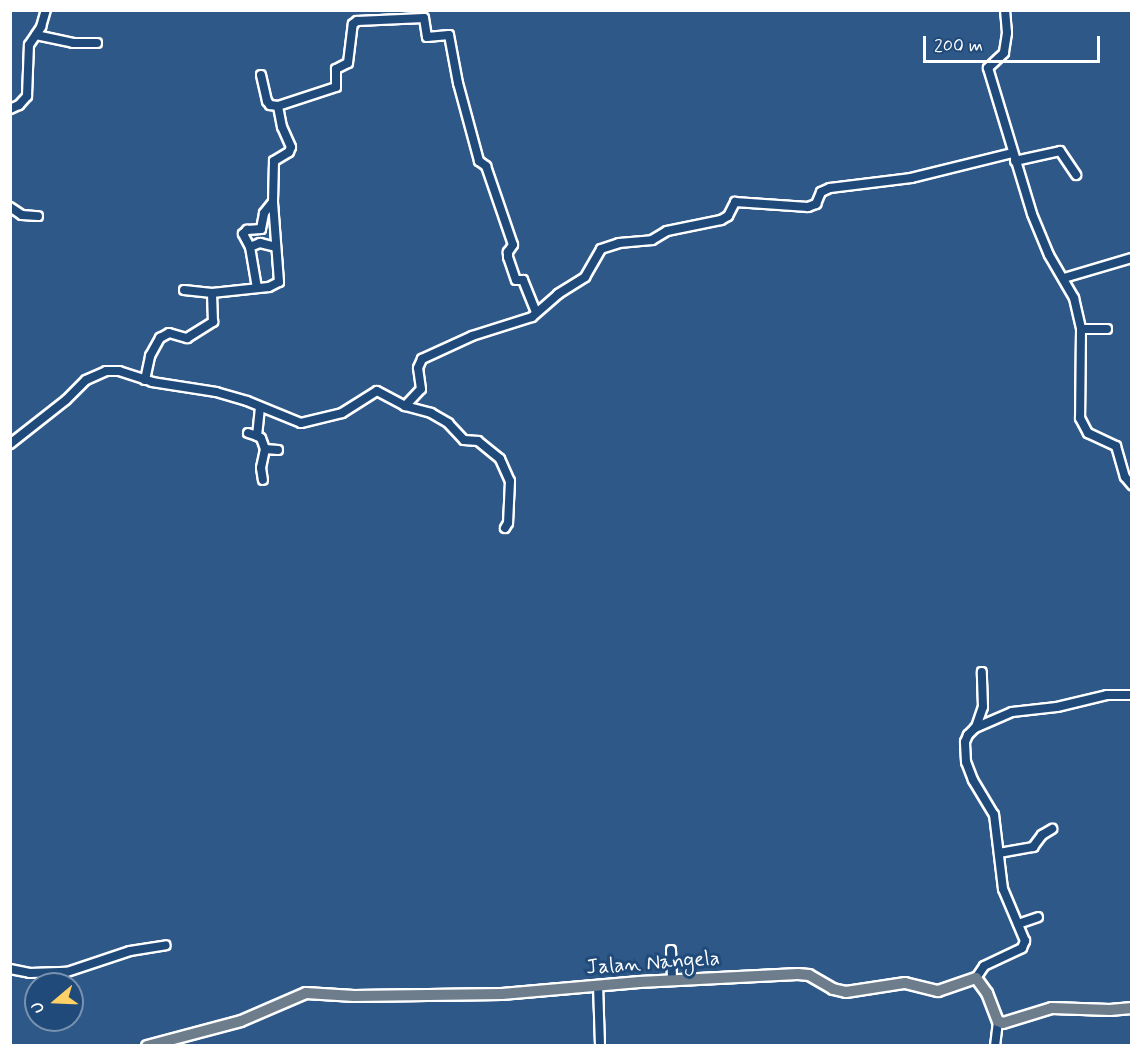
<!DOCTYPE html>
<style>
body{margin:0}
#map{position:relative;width:1142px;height:1056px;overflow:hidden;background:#2e5887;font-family:Mynerve,sans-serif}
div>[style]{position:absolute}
.roads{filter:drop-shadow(2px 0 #fff) drop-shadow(-2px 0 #fff) drop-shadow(0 2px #fff) drop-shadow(0 -2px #fff)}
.minor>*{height:8px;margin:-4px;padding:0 4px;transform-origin:4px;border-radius:4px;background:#1f4a7a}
.major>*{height:10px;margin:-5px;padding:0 5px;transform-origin:5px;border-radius:5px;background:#6d7d8c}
span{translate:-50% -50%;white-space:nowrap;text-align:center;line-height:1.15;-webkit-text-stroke:6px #1f4a7a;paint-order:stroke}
.street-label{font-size:21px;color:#fff}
.frame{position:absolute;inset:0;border:12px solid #fff;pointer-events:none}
.north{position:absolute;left:24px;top:972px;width:60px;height:60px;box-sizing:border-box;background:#1f4a7a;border:2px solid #7992af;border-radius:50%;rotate:251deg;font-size:16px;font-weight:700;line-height:24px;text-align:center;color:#fff}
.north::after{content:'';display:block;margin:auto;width:21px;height:27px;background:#ffd166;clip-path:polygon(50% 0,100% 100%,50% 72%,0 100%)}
.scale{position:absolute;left:923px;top:36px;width:177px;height:27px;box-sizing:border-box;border:3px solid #fff;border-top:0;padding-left:8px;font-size:18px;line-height:21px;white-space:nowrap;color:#fff;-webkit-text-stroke:4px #1f4a7a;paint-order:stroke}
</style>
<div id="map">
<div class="roads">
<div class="minor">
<div style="left:1005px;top:10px;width:23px;rotate:85deg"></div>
<div style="left:1007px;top:33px;width:20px;rotate:99deg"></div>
<div style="left:1004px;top:53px;width:22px;rotate:137deg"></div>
<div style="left:988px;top:68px;width:152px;rotate:73.2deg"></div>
<div style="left:1032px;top:214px;width:44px;rotate:67.5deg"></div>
<div style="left:1049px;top:255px;width:50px;rotate:59.8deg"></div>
<div style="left:1074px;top:298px;width:32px;rotate:77deg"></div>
<div style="left:1081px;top:329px;width:89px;rotate:90.6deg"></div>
<div style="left:1080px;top:418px;width:17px;rotate:62deg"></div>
<div style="left:1088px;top:433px;width:31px;rotate:25deg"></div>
<div style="left:1116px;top:446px;width:32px;rotate:74deg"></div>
<div style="left:1125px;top:477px;width:11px;rotate:49deg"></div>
<div style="left:36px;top:35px;width:38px;rotate:12deg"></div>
<div style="left:73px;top:43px;width:24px"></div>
<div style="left:261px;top:75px;width:27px;rotate:77deg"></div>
<div style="left:267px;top:101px;width:5px;rotate:53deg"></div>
<div style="left:270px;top:105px;width:8px;rotate:7deg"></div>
<div style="left:10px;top:109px;width:10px;rotate:-24deg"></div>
<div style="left:19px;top:105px;width:12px;rotate:-48deg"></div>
<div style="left:27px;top:96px;width:51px;rotate:-87.8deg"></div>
<div style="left:29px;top:45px;width:22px;rotate:-56deg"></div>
<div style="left:41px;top:27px;width:18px;rotate:-74deg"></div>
<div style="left:1015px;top:161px;width:46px;rotate:-12.5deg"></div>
<div style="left:1060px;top:151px;width:29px;rotate:56deg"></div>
<div style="left:10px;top:207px;width:14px;rotate:34deg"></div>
<div style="left:22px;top:215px;width:16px;rotate:4deg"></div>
<div style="left:250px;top:247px;width:11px;rotate:-22deg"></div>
<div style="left:260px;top:243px;width:16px;rotate:14deg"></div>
<div style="left:1064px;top:278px;width:71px;rotate:-16.4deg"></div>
<div style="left:257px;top:288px;width:42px;rotate:-99.7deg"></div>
<div style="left:250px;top:247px;width:15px;rotate:-118deg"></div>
<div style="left:243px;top:234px;width:6px;rotate:-45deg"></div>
<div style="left:247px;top:230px;width:14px;rotate:-4deg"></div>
<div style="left:261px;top:229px;width:16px;rotate:-79deg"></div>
<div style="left:264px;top:213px;width:14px;rotate:-51deg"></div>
<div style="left:184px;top:290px;width:28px;rotate:6deg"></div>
<div style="left:1081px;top:329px;width:26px"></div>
<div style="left:145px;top:380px;width:25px;rotate:-78deg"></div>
<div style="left:150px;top:356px;width:21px;rotate:-61deg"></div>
<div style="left:160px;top:338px;width:10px;rotate:-29deg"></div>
<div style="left:169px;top:333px;width:19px;rotate:16deg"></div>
<div style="left:187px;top:338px;width:31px;rotate:-32deg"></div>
<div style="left:213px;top:322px;width:29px;rotate:-92deg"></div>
<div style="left:212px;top:293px;width:57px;rotate:-6deg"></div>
<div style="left:269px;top:287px;width:11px;rotate:-27deg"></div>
<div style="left:279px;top:282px;width:80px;rotate:-94.3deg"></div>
<div style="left:273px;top:202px;width:41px;rotate:-88.6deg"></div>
<div style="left:274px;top:161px;width:17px;rotate:-31deg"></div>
<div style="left:289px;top:152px;width:5px;rotate:-68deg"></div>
<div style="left:291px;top:147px;width:22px;rotate:-114deg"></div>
<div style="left:282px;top:127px;width:21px;rotate:-101deg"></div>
<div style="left:278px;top:106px;width:61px;rotate:-18.1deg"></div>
<div style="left:336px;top:87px;width:18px;rotate:-90deg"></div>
<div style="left:336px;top:69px;width:13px;rotate:-27deg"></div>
<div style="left:348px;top:63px;width:39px;rotate:-83deg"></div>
<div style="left:353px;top:24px;width:5px;rotate:-37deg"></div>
<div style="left:357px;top:21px;width:67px;rotate:-2.6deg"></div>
<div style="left:424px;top:18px;width:19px;rotate:81deg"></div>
<div style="left:427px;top:37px;width:22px;rotate:-5deg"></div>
<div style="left:449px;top:35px;width:49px;rotate:79.4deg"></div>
<div style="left:458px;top:83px;width:81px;rotate:74.9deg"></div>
<div style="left:479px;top:161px;width:9px;rotate:36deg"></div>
<div style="left:486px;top:166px;width:83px;rotate:71.1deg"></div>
<div style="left:513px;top:245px;width:9px;rotate:126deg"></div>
<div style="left:508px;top:252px;width:5px;rotate:90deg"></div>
<div style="left:508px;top:257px;width:24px;rotate:71deg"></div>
<div style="left:516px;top:280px;width:7px"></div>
<div style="left:523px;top:280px;width:35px;rotate:68deg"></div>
<div style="left:405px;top:406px;width:27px;rotate:15deg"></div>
<div style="left:431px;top:413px;width:20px;rotate:30deg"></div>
<div style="left:448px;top:423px;width:23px;rotate:47deg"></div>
<div style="left:464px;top:440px;width:14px;rotate:4deg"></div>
<div style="left:478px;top:441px;width:28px;rotate:39deg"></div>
<div style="left:500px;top:459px;width:24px;rotate:66deg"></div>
<div style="left:510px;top:481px;width:42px;rotate:92.7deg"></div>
<div style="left:508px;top:523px;width:6px;rotate:121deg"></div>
<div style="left:248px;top:433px;width:9px;rotate:18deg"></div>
<div style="left:257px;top:436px;width:29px;rotate:-84deg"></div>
<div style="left:257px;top:436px;width:4px;rotate:27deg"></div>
<div style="left:261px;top:438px;width:12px;rotate:70deg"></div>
<div style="left:265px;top:449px;width:19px;rotate:102deg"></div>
<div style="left:261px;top:468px;width:12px;rotate:81deg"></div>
<div style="left:10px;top:444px;width:71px;rotate:-38.2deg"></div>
<div style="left:66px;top:400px;width:28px;rotate:-45deg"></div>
<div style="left:86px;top:380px;width:22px;rotate:-24deg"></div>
<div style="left:106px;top:371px;width:13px"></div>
<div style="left:119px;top:371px;width:35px;rotate:18deg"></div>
<div style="left:152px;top:382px;width:65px;rotate:8.9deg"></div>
<div style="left:216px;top:392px;width:32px;rotate:16deg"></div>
<div style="left:247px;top:401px;width:58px;rotate:22.2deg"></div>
<div style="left:301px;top:423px;width:42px;rotate:-13.7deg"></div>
<div style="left:342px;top:413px;width:41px;rotate:-32.2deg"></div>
<div style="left:377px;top:391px;width:32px;rotate:28deg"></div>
<div style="left:405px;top:406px;width:23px;rotate:-47deg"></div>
<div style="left:421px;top:389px;width:21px;rotate:-98deg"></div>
<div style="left:418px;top:368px;width:10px;rotate:-66deg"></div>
<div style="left:422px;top:359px;width:55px;rotate:-24.7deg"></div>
<div style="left:472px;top:336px;width:63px;rotate:-17.6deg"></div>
<div style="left:532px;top:317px;width:35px;rotate:-41deg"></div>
<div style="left:558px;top:294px;width:32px;rotate:-32deg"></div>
<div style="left:585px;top:277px;width:32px;rotate:-60deg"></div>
<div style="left:601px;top:249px;width:19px;rotate:-18deg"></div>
<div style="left:619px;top:243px;width:33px;rotate:-5deg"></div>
<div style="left:652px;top:240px;width:17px;rotate:-31deg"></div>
<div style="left:667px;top:231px;width:55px;rotate:-11.5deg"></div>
<div style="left:721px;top:220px;width:8px;rotate:-30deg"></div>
<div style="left:728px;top:216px;width:16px;rotate:-63deg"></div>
<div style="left:735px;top:202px;width:73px;rotate:3.9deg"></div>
<div style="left:808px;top:207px;width:9px;rotate:-21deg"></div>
<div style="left:816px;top:204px;width:13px;rotate:-67deg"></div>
<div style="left:821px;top:192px;width:10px;rotate:-24deg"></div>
<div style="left:830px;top:188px;width:82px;rotate:-7deg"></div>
<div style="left:911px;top:178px;width:104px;rotate:-13.9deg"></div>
<div style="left:265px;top:449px;width:13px;rotate:4deg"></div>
<div style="left:976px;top:727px;width:21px;rotate:-71deg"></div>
<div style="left:983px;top:707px;width:35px;rotate:-92deg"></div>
<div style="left:999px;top:853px;width:35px;rotate:-10deg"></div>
<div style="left:1033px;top:847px;width:15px;rotate:-53deg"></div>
<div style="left:1042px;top:835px;width:12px;rotate:-31deg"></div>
<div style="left:1018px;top:924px;width:21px;rotate:-19deg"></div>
<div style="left:671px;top:950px;width:31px;rotate:88deg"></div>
<div style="left:10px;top:969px;width:20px;rotate:11deg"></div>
<div style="left:30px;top:973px;width:37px;rotate:-2deg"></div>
<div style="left:67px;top:972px;width:66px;rotate:-18.4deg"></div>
<div style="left:130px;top:951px;width:36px;rotate:-9deg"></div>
<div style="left:976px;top:978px;width:14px;rotate:-56deg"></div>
<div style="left:984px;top:966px;width:42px;rotate:-25.3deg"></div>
<div style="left:1022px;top:948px;width:8px;rotate:-67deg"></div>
<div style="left:1025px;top:941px;width:56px;rotate:-112.9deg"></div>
<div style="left:1003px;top:889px;width:75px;rotate:-96.9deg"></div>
<div style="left:994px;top:815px;width:41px;rotate:-121deg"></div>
<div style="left:973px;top:780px;width:19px;rotate:-111deg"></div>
<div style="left:966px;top:762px;width:20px;rotate:-93deg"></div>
<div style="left:965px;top:742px;width:8px;rotate:-67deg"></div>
<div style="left:968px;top:735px;width:10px;rotate:-45deg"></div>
<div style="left:975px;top:728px;width:40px;rotate:-23.4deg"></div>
<div style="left:1012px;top:712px;width:45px;rotate:-6.3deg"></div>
<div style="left:1057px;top:707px;width:51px;rotate:-13.5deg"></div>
<div style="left:1107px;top:695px;width:25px"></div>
<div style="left:598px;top:985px;width:61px;rotate:88.1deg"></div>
<div style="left:995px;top:1046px;width:25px;rotate:-83deg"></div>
</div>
<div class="major">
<div style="left:147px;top:1046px;width:97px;rotate:-14.9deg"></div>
<div style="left:241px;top:1021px;width:71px;rotate:-23.3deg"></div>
<div style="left:306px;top:993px;width:48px;rotate:3.6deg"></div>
<div style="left:354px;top:996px;width:148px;rotate:-0.8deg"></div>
<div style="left:502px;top:994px;width:138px;rotate:-5deg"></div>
<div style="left:639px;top:982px;width:159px;rotate:-2.9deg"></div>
<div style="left:798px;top:974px;width:11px;rotate:5deg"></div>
<div style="left:809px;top:975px;width:28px;rotate:30deg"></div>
<div style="left:833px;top:989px;width:13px;rotate:13deg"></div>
<div style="left:846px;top:992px;width:60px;rotate:-8.7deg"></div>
<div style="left:905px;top:983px;width:34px;rotate:14deg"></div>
<div style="left:938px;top:991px;width:40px;rotate:-18.9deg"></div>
<div style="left:976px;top:978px;width:19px;rotate:54deg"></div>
<div style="left:987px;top:993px;width:30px;rotate:69deg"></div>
<div style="left:998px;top:1021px;width:5px;rotate:22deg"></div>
<div style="left:1003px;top:1023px;width:51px;rotate:-17deg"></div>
<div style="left:1052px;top:1008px;width:58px;rotate:2deg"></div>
<div style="left:1110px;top:1010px;width:22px;rotate:-5deg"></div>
</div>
</div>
<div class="street-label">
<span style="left:653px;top:963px;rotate:-4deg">Jalan Nangela</span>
</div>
<div class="frame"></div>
<div class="north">U</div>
<div class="scale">200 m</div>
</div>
